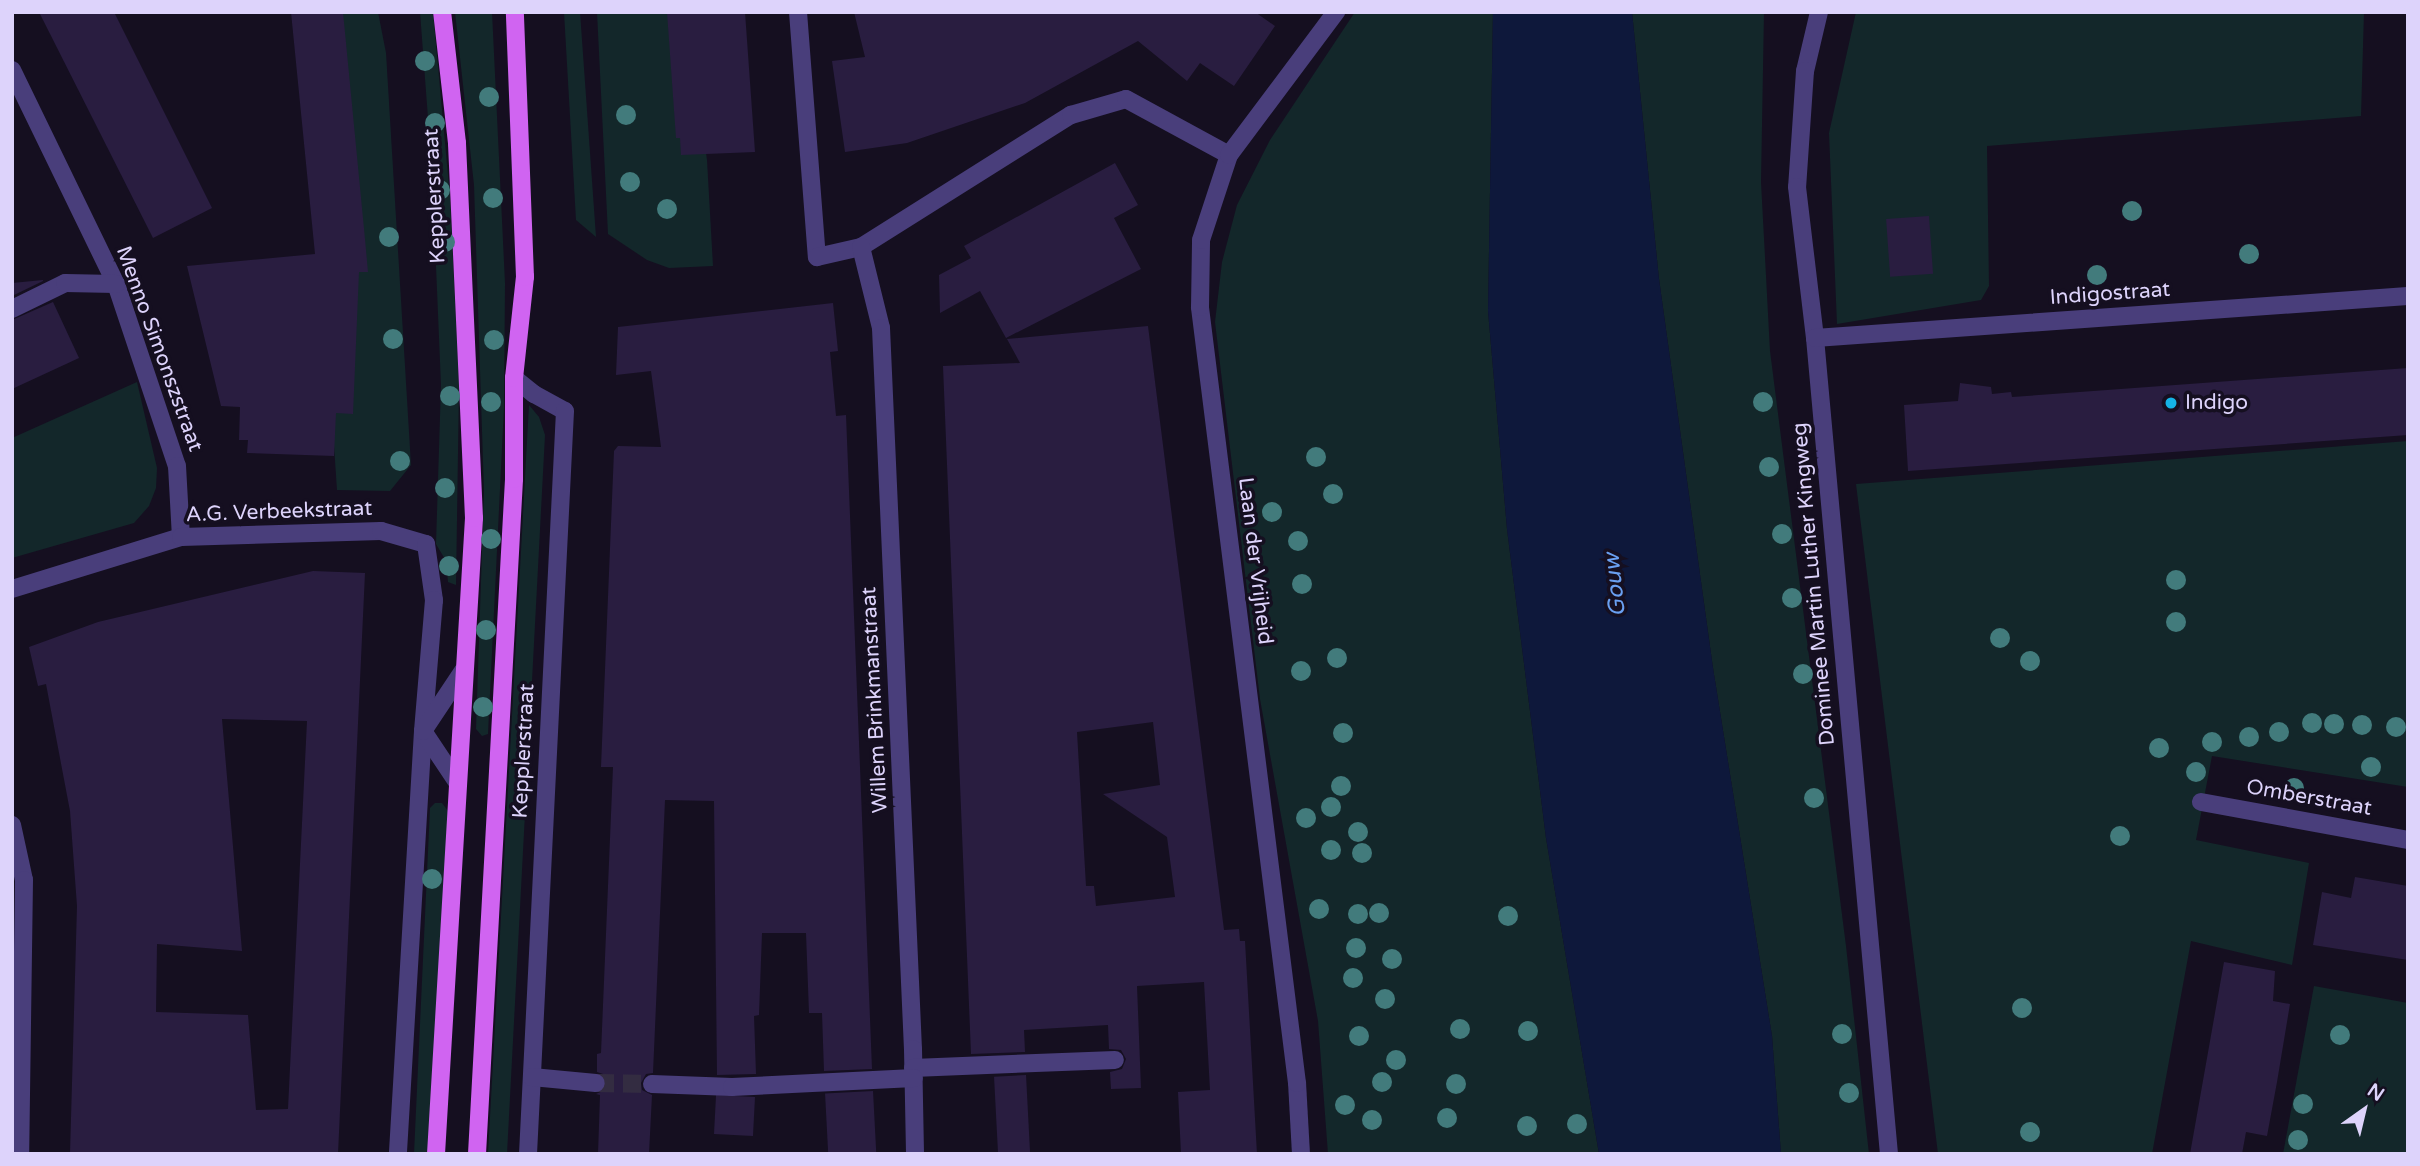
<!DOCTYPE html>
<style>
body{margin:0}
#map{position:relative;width:2420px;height:1166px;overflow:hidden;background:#150f20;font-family:"Varela Round",sans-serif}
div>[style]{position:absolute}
.green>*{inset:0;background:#13272a}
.water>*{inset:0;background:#0e183b}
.building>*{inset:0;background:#291d40;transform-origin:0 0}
.minor-tunnel>*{height:18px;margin-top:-9px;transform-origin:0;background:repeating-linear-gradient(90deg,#332c41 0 18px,transparent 0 27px)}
.minor>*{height:18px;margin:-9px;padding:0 9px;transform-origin:9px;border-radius:9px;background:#493e7b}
.major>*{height:18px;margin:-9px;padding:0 9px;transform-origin:9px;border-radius:9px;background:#d064f1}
.trees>*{width:20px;height:20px;margin:-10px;border-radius:50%;background:#427b7c}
.dots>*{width:19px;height:19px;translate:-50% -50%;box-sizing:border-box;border:4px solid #150f20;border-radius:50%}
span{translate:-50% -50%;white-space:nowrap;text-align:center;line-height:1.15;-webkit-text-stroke:7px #150f20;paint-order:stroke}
.street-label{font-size:21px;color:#ddd3fb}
.poi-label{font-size:21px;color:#ddd3fb}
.left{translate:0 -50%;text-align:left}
.water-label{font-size:23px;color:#6aa0f1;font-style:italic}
.frame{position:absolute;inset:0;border:14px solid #ddd3fb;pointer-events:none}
.north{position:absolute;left:2329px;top:1075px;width:70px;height:70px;-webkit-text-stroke:5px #150f20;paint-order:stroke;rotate:34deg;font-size:19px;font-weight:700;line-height:28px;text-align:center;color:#ddd3fb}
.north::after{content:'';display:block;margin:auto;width:24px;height:32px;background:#ddd3fb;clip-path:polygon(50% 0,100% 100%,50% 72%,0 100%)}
</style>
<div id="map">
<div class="green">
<div style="clip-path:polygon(305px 12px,378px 12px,386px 53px,411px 465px,390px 491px,337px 490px)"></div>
<div style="clip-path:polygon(420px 12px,433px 12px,450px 197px,459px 387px,456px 585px,448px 582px,446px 561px,436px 544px,441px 385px,432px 171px)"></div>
<div style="clip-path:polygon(455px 12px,492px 12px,505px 283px,504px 407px,488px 734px,482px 736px,476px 729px,484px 492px,474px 185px)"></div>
<div style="clip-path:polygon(564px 12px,580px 12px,596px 237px,576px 220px)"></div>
<div style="clip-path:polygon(597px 12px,686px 12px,707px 160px,713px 266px,669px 268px,647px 260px,608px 234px)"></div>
<div style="clip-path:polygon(1355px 12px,1493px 12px,1488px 311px,1507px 529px,1546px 838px,1599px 1154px,1328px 1154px,1318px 1021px,1260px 699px,1215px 322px,1222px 262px,1237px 205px,1270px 140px)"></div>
<div style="clip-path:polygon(1632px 12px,1764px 12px,1761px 182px,1770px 351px,1846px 946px,1869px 1154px,1781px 1154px,1772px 1036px,1713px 668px,1659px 279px)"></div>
<div style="clip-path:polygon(1856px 12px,2364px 12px,2361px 116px,1987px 146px,1989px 286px,1981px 300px,1837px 324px,1829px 133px)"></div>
<div style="clip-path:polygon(137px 382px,157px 468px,156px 488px,149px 506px,134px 523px,12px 558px,12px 438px)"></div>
<div style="clip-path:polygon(529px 405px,539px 417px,545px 435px,507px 1154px,488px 1154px)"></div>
<div style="clip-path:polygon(2408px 441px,2408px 787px,2212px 756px,2196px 840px,2309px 863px,2292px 965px,2191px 941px,2152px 1154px,1938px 1154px,1856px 484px)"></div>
<div style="clip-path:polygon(435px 803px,442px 803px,448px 811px,430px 1154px,414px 1154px,430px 808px)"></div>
<div style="clip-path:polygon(2314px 986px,2408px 1003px,2408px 1154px,2283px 1154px)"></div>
</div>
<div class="water">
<div style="clip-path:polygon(1493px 12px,1632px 12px,1659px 279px,1713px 668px,1772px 1036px,1781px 1154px,1599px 1154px,1546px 838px,1507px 529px,1488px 311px)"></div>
</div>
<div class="building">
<div style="clip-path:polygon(39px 12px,114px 12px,212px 208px,153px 238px)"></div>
<div style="clip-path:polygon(291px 12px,343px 12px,365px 239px,368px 272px,359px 272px,353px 414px,336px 413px,334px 456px,247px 453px,248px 440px,239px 440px,240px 407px,221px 406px,187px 266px,315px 254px)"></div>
<div style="clip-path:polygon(667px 12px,745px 12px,755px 152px,681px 155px,680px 138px,676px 138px)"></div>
<div style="clip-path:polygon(854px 12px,1255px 12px,1275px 26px,1234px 86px,1200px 63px,1187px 81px,1138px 41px,1025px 103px,907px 143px,845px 152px,832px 61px,865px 57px)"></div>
<div style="clip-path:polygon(1115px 163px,1138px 205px,1114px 218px,1141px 269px,1006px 338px,980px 291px,940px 313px,939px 275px,971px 258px,964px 246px)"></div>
<div style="left:1929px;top:216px;width:58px;height:43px;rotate:86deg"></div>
<div style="clip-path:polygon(43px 280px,43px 281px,12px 296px,12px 283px)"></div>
<div style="clip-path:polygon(53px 302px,79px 358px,12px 389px,12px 320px)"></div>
<div style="clip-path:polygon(833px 303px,838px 351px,830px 352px,836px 416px,846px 415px,872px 1069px,824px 1071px,822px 1013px,809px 1013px,806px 933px,762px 933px,759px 1015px,754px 1016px,756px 1074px,717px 1075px,714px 801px,665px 800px,653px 1073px,646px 1074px,641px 1083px,642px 1090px,652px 1095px,649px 1154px,598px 1154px,600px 1095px,596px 1094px,605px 1090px,607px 1083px,603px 1074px,597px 1072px,597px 1054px,601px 1053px,613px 767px,601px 767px,614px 451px,618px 446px,661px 447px,651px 371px,616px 375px,618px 327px)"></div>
<div style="clip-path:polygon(evenodd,1148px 326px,1224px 930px,1239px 929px,1240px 941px,1245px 941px,1257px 1154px,1181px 1154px,1178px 1092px,1210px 1090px,1204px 982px,1137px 986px,1141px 1088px,1111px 1089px,1110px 1072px,1122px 1069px,1126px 1059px,1121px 1050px,1109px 1049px,1108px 1025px,1024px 1030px,1025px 1052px,971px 1054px,943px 366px,1020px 363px,1007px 339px,1148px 326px,1153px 722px,1160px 785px,1103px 794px,1167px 837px,1175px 897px,1096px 906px,1094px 886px,1086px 886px,1077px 732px,1153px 722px)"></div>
<div style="clip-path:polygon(2408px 368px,2408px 435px,1908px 471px,1904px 405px,1958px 401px,1960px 383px,1991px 387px,1992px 394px,2011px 392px,2012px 397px)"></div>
<div style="clip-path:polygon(evenodd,313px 571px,365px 573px,338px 1154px,70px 1154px,77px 906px,70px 811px,46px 684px,38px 686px,29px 647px,98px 622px,313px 571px,222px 719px,307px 721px,288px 1109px,256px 1110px,248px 1015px,156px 1012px,157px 944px,242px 951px,222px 719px)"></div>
<div style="clip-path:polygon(2355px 877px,2408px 886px,2408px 960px,2313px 945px,2322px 892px,2351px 898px)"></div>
<div style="clip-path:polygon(2224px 962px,2275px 971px,2273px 1001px,2290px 1004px,2277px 1082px,2267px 1136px,2246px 1132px,2242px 1154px,2190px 1154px)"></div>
<div style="left:1026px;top:1075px;width:79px;height:32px;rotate:87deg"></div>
<div style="left:873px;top:1091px;width:63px;height:48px;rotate:87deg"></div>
<div style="left:755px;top:1097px;width:39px;height:39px;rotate:93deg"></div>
</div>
<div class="minor-tunnel">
<div style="left:596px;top:1083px;width:56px;rotate:1deg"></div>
</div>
<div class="minor">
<div style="left:798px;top:12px;width:246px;rotate:85.6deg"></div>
<div style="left:817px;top:257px;width:45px;rotate:-12.8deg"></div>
<div style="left:861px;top:247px;width:248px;rotate:-32.2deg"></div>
<div style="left:1071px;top:115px;width:57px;rotate:-16.2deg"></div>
<div style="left:1126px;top:99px;width:117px;rotate:28.5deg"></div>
<div style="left:1819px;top:12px;width:61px;rotate:103.3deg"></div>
<div style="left:1805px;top:71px;width:116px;rotate:93.9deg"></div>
<div style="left:1797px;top:187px;width:152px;rotate:83.2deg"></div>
<div style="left:1815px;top:338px;width:819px;rotate:84.82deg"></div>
<div style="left:12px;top:70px;width:238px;rotate:64.1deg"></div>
<div style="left:116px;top:284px;width:192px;rotate:71.5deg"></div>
<div style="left:177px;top:466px;width:71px;rotate:86.8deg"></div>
<div style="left:861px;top:247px;width:83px;rotate:76.1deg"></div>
<div style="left:881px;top:328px;width:722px;rotate:87.46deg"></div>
<div style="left:913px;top:1049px;width:105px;rotate:88.9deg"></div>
<div style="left:12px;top:309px;width:59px;rotate:-26.1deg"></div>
<div style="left:65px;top:283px;width:51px;rotate:1.1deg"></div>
<div style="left:1815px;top:338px;width:594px;rotate:-4.05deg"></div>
<div style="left:514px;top:378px;width:26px;rotate:39deg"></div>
<div style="left:534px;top:394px;width:35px;rotate:29deg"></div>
<div style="left:565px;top:411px;width:744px;rotate:92.85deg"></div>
<div style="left:12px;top:589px;width:177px;rotate:-17.1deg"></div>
<div style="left:181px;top:537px;width:200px;rotate:-1.7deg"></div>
<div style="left:381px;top:531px;width:47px;rotate:16.1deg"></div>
<div style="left:426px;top:544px;width:57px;rotate:81.9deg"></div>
<div style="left:434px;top:600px;width:131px;rotate:94.8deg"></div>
<div style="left:423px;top:731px;width:424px;rotate:93.4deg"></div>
<div style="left:457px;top:782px;width:61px;rotate:-123.7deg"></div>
<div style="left:423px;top:731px;width:72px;rotate:-56.3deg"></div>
<div style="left:2201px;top:802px;width:210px;rotate:10.4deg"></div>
<div style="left:12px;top:825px;width:56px;rotate:77.7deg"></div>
<div style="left:24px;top:880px;width:274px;rotate:90.8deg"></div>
<div style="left:913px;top:1068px;width:202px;rotate:-2.3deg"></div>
<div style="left:532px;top:1077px;width:64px;rotate:5.4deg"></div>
<div style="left:652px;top:1084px;width:80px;rotate:2.1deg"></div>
<div style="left:732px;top:1087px;width:182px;rotate:-2.8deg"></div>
<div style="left:1301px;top:1154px;width:71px;rotate:-93.2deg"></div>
<div style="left:1297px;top:1083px;width:782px;rotate:-97.13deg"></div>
<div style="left:1200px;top:307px;width:67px;rotate:-89.1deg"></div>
<div style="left:1201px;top:240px;width:89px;rotate:-71.8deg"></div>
<div style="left:1229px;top:155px;width:179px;rotate:-53.2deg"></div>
</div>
<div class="major">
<div style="left:436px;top:1154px;width:637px;rotate:-86.58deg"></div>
<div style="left:474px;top:518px;width:375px;rotate:-92.6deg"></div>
<div style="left:457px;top:143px;width:132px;rotate:-96.5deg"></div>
<div style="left:477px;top:1154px;width:676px;rotate:-86.86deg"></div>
<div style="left:514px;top:479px;width:101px;rotate:-90deg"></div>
<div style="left:514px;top:378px;width:102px;rotate:-83.8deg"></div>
<div style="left:525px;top:277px;width:265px;rotate:-92.2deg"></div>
</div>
<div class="trees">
<div style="left:425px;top:61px"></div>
<div style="left:489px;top:97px"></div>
<div style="left:626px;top:115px"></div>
<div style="left:435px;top:123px"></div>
<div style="left:630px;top:182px"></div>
<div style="left:440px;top:190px"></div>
<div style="left:493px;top:198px"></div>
<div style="left:667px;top:209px"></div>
<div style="left:2132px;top:211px"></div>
<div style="left:389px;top:237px"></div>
<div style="left:445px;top:242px"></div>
<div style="left:2249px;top:254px"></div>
<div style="left:2097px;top:275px"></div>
<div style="left:393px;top:339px"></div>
<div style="left:494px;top:340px"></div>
<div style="left:450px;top:396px"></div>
<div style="left:491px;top:402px"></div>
<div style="left:1763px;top:402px"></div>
<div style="left:1316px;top:457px"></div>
<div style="left:400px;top:461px"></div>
<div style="left:1769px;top:467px"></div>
<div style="left:445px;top:488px"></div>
<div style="left:1333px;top:494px"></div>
<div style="left:1272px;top:512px"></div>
<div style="left:1782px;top:534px"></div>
<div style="left:491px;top:539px"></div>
<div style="left:1298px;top:541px"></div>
<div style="left:449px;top:566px"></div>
<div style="left:2176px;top:580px"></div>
<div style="left:1302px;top:584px"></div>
<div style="left:1792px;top:598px"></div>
<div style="left:2176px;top:622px"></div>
<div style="left:486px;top:630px"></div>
<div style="left:2000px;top:638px"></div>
<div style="left:1337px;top:658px"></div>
<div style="left:2030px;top:661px"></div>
<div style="left:1301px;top:671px"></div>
<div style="left:1803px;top:674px"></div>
<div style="left:483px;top:707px"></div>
<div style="left:2312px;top:723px"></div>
<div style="left:2334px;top:724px"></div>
<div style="left:2362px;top:725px"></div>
<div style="left:2396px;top:727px"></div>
<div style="left:2279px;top:732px"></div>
<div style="left:1343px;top:733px"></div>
<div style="left:2249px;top:737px"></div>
<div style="left:2212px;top:742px"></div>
<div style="left:2159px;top:748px"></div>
<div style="left:2371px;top:767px"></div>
<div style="left:2196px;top:772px"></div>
<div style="left:1341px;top:786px"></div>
<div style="left:2294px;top:788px"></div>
<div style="left:1814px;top:798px"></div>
<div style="left:1331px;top:807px"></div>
<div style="left:1306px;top:818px"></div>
<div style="left:1358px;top:832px"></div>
<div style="left:2120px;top:836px"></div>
<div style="left:1331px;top:850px"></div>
<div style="left:1362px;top:853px"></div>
<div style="left:432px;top:879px"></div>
<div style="left:1319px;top:909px"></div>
<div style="left:1379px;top:913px"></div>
<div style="left:1358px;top:914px"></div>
<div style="left:1508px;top:916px"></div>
<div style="left:1356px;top:948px"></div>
<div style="left:1392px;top:959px"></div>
<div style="left:1353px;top:978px"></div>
<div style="left:1385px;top:999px"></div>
<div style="left:2022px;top:1008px"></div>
<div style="left:1460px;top:1029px"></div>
<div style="left:1528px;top:1031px"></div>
<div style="left:1842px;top:1034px"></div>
<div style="left:2340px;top:1035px"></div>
<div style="left:1359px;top:1036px"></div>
<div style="left:1396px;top:1060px"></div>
<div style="left:1382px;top:1082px"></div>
<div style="left:1456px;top:1084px"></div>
<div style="left:1849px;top:1093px"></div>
<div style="left:2303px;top:1104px"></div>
<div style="left:1345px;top:1105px"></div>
<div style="left:1447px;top:1118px"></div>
<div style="left:1372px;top:1120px"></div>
<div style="left:1577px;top:1124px"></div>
<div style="left:1527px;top:1126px"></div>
<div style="left:2030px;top:1132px"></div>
<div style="left:2298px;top:1140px"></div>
</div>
<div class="dots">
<div style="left:2171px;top:403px;background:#15b3e5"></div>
</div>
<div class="street-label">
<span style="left:435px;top:196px;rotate:-93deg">Kepplerstraat</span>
<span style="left:2110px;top:294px;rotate:-4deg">Indigostraat</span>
<span style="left:159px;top:349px;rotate:70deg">Menno Simonszstraat</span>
<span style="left:279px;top:512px;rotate:-2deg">A.G. Verbeekstraat</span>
<span style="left:1255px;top:561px;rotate:83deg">Laan der Vrijheid</span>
<span style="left:1814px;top:584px;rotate:-95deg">Dominee Martin Luther Kingweg</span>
<span style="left:875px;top:700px;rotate:-93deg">Willem Brinkmanstraat</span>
<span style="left:524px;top:751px;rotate:-87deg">Kepplerstraat</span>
<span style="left:2309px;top:798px;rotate:10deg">Omberstraat</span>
</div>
<div class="poi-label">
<span class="left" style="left:2185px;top:403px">Indigo</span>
</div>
<div class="water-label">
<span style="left:1615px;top:585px;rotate:-96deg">Gouw</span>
</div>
<div class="frame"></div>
<div class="north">N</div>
</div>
